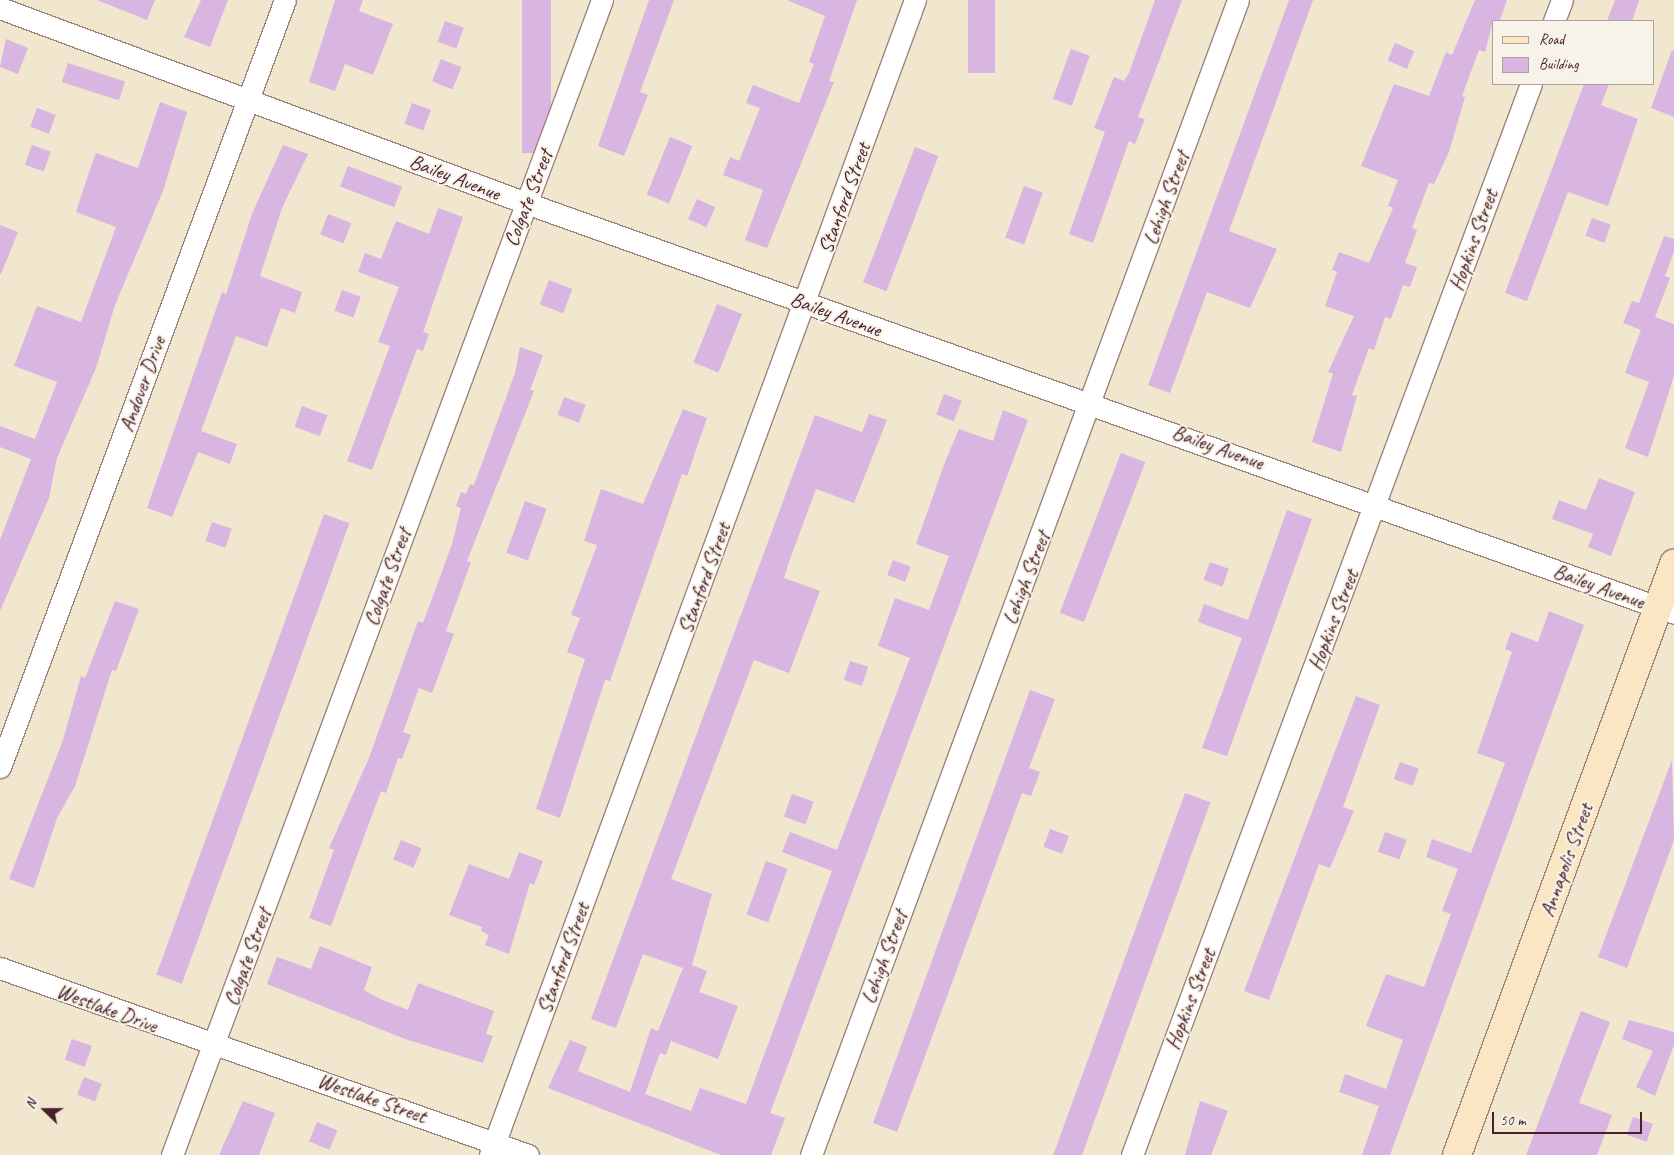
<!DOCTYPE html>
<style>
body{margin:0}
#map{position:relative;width:1674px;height:1155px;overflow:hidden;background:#f1e7cf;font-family:Caveat,sans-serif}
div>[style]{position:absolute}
.building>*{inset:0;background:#d9b5e1;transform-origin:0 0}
.roads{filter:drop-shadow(1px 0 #9e837d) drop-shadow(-1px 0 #9e837d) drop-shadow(0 1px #9e837d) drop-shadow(0 -1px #9e837d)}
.street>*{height:21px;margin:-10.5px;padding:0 10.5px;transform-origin:10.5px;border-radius:10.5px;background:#fff}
.secondary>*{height:28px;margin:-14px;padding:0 14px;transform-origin:14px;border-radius:14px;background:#fbe6c4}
span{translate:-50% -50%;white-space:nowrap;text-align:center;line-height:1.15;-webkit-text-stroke:4px #f7f3e8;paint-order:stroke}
.street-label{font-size:21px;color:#4a1f2b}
.legend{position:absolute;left:1492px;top:20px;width:162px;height:65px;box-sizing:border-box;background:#f7f3e8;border:1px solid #b29e9c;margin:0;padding:6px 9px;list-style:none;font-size:15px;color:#4a1f2b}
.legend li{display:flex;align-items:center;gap:10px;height:25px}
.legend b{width:25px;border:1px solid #b29e9c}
.north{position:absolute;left:20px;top:1085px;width:50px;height:50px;-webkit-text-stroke:4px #f7f3e8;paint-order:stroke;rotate:292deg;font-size:14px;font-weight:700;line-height:20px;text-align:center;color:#4a1f2b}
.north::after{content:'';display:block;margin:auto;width:18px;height:22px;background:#4a1f2b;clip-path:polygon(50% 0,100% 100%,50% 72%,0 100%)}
.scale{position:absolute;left:1492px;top:1112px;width:150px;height:22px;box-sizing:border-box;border:2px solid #4a1f2b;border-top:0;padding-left:6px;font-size:15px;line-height:18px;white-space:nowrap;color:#4a1f2b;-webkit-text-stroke:4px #f7f3e8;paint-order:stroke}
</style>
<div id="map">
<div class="building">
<div style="clip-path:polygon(97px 0,155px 0,147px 20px)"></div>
<div style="clip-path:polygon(201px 0,228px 0,210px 47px,184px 37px)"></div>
<div style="clip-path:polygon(335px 0,363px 0,359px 11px,393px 24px,373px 75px,345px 64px,335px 91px,309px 82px)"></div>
<div style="left:522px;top:0;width:29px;height:153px"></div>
<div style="clip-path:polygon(649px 0,674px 0,640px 92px,648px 95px,624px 156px,598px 146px)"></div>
<div style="clip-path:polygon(787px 0,857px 0,829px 81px,834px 82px,767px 248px,745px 240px,763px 190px,723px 175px,730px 157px,739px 161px,760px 108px,746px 103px,753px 85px,799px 103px,814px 64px,809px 62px,825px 16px)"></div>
<div style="left:968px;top:0;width:27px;height:73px"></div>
<div style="clip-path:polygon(1155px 0,1182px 0,1138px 117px,1145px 119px,1135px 144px,1129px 141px,1093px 243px,1069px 234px,1105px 132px,1094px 128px,1114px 77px,1124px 81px,1129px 73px)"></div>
<div style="clip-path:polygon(1289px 0,1313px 0,1229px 231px,1277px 249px,1250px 308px,1207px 292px,1170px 393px,1148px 385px)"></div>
<div style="clip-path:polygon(1475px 0,1507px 0,1500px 20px,1493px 21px,1485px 52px,1479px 50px,1462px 96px,1465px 97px,1449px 152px,1434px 184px,1429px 183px,1412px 228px,1417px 230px,1405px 263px,1417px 267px,1410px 287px,1403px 285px,1391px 319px,1385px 317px,1374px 350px,1369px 348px,1352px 395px,1357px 396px,1341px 452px,1312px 442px,1333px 374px,1328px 372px,1354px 316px,1325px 306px,1337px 272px,1332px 270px,1339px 252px,1369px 263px,1393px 208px,1388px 206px,1398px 180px,1361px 166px,1394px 84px,1429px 96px,1446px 52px,1452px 55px)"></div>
<div style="clip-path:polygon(1615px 0,1639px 0,1632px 21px,1607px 21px)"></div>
<div style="left:445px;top:21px;width:20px;height:22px;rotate:20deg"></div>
<div style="clip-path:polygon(6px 39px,28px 48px,18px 74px,0 67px)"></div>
<div style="left:1395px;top:43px;width:21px;height:19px;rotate:23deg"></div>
<div style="left:1071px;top:49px;width:20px;height:53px;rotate:20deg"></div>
<div style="clip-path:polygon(1672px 50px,1674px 51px,1674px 117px,1651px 108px)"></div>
<div style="left:441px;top:59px;width:22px;height:24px;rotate:22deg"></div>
<div style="left:68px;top:63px;width:60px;height:20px;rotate:18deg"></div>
<div style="clip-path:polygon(1584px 84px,1609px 84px,1601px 105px,1638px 119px,1608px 206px,1568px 192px,1527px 301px,1505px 293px)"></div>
<div style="clip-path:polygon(160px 102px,187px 112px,163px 191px,115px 305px,96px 368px,57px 458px,49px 498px,0 611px,0 540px,31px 459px,0 447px,0 426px,35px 439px,57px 382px,14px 366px,37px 306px,81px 322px,116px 227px,76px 212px,89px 172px,96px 153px,138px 168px)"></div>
<div style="left:412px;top:103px;width:20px;height:22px;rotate:20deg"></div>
<div style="left:37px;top:108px;width:20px;height:20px;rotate:20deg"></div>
<div style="left:670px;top:137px;width:24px;height:62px;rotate:22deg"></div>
<div style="left:32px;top:145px;width:20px;height:21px;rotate:20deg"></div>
<div style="clip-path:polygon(283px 145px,308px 154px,282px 208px,260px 276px,302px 292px,295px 313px,281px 308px,267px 347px,236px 336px,201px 431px,237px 444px,230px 464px,198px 452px,172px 517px,147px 508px,222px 292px,226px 294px,252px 214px)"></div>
<div style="left:915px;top:147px;width:25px;height:145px;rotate:21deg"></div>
<div style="left:348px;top:166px;width:58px;height:22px;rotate:21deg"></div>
<div style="left:1024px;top:186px;width:20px;height:55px;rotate:20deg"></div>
<div style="left:697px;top:199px;width:20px;height:22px;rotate:24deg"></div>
<div style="clip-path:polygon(438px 208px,463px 217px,423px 332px,429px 334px,423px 351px,417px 349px,372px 470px,347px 461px,390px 346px,378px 342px,399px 287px,358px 272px,365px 253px,381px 259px,396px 221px,429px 234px)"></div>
<div style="left:328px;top:214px;width:25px;height:22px;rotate:21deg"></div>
<div style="left:1592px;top:218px;width:20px;height:19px;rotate:20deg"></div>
<div style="clip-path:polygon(0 225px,18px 232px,1px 274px,0 274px)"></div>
<div style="clip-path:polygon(1664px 236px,1674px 239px,1674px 251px,1665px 276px,1670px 278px,1655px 317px,1674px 324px,1674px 376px,1648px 457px,1625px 448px,1649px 382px,1625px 373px,1641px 330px,1623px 323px,1632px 301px,1639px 303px)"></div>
<div style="left:549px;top:280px;width:25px;height:26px;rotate:21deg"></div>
<div style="left:342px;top:290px;width:20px;height:22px;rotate:20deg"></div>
<div style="left:717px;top:304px;width:27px;height:63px;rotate:22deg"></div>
<div style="clip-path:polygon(520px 347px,543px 355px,530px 390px,534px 391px,467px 561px,471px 562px,446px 631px,454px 634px,432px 693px,419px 688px,403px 732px,411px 735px,402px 759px,398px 758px,386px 793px,381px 791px,331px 926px,309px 918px,334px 850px,329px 848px,369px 758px,418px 621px,423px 623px,452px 544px,461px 508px,456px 506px,461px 492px,466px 494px,470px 484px,474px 485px,515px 373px)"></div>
<div style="left:944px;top:394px;width:19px;height:22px;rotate:21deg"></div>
<div style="left:564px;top:397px;width:23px;height:19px;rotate:20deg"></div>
<div style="left:302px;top:406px;width:27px;height:22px;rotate:20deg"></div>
<div style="clip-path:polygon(683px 409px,707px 418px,687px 476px,682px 474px,610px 681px,605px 680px,560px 818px,536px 809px,585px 659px,567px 652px,580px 618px,571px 615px,597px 545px,584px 541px,601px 489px,643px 504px)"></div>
<div style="clip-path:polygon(1003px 410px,1028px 420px,770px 1113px,785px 1118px,771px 1155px,721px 1155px,548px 1088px,570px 1040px,587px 1047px,578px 1071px,630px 1092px,651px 1028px,658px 1031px,683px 968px,643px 954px,616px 1028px,591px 1019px,815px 415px,862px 432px,869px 414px,887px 420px,854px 503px,816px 489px,789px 562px,784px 578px,820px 591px,789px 673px,754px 660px,671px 879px,712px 894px,692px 965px,707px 971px,699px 992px,738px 1006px,718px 1059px,671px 1041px,666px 1055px,660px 1053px,645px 1094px,691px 1111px,700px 1088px,746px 1104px,832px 871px,782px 852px,790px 832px,837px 850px,910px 658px,878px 646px,895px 598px,929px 610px,949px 556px,916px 544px,945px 462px,959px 429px,993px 441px)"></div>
<div style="left:1121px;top:453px;width:26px;height:171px;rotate:21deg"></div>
<div style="clip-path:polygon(1599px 478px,1635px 492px,1611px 556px,1588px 547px,1593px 534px,1552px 519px,1559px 500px,1586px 510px)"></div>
<div style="left:525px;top:501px;width:23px;height:55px;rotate:20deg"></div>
<div style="clip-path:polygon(1287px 510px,1312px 519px,1227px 756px,1202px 748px,1242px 638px,1198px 622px,1204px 604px,1248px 620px)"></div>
<div style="left:324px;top:514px;width:27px;height:490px;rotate:20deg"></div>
<div style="left:212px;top:522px;width:21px;height:20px;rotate:19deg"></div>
<div style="left:893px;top:560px;width:19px;height:16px;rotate:21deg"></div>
<div style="left:1210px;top:562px;width:20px;height:19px;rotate:20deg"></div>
<div style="clip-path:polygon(115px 601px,139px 609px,116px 671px,112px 670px,75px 786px,57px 818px,34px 888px,9px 879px,63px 740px,81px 676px,85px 678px)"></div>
<div style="clip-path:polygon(1549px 611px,1584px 625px,1390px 1155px,1362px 1155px,1379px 1106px,1339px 1092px,1345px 1074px,1386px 1089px,1403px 1040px,1366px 1026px,1386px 974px,1424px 987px,1451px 914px,1442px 911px,1458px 869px,1426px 857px,1432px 839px,1471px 853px,1505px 763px,1477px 753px,1512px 652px,1505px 649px,1511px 632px,1538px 642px)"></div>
<div style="left:850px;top:661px;width:19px;height:20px;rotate:18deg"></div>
<div style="clip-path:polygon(1030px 690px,1055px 699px,1029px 768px,1040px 772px,1031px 796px,1022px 793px,897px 1132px,873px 1123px)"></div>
<div style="clip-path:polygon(1356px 696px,1380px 705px,1343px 807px,1354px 811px,1330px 868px,1319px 864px,1269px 1000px,1244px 991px)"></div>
<div style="clip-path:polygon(1672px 760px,1674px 840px,1627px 968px,1598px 957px)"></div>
<div style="left:1400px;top:762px;width:20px;height:18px;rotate:20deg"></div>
<div style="left:1185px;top:793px;width:27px;height:386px;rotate:20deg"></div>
<div style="left:792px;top:794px;width:23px;height:24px;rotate:20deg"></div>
<div style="left:1050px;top:829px;width:20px;height:19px;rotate:20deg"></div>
<div style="left:1385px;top:832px;width:23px;height:21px;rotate:20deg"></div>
<div style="left:401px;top:840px;width:22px;height:21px;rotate:22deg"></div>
<div style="clip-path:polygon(519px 852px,543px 861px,534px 885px,530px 883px,509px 954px,485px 945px,489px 935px,481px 931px,482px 927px,449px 915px,469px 864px,509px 879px)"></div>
<div style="left:766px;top:861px;width:23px;height:57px;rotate:20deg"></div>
<div style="clip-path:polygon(320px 946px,372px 967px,364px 990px,380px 999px,408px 1010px,418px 983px,494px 1011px,486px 1034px,493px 1036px,483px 1063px,405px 1039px,267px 984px,277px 957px,311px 969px)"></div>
<div style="clip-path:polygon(1581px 1011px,1610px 1022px,1579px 1103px,1612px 1115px,1597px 1155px,1526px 1155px)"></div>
<div style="clip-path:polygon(1629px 1020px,1674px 1032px,1674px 1045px,1655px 1096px,1636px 1087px,1653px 1051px,1622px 1039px)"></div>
<div style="left:72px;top:1039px;width:21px;height:22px;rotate:19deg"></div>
<div style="left:84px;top:1077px;width:19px;height:19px;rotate:21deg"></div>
<div style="clip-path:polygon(243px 1101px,275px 1113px,259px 1155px,219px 1155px)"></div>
<div style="clip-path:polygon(1200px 1101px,1228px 1111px,1211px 1155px,1185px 1155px)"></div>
<div style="left:1633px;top:1117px;width:21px;height:19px;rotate:19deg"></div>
<div style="left:317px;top:1122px;width:22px;height:21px;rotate:22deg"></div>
</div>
<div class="roads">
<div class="street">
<div style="left:0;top:8px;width:561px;rotate:20.34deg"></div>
<div style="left:526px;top:203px;width:1219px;rotate:19.65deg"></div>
<div style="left:1554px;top:21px;width:22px;rotate:-69deg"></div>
<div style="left:0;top:767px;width:818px;rotate:-69.62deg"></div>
<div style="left:0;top:968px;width:560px;rotate:19.5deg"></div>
<div style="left:172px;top:1155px;width:1232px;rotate:-69.58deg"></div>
<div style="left:490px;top:1155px;width:1231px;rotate:-69.8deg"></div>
<div style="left:811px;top:1155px;width:1231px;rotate:-69.71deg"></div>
<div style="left:1132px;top:1155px;width:1143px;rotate:-69.57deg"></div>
</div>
<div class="secondary">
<div style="left:1457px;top:1155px;width:630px;rotate:-69.84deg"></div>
</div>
</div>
<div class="street-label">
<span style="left:455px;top:177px;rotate:21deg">Bailey Avenue</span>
<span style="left:528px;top:198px;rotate:-69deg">Colgate Street</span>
<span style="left:844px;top:198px;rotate:-70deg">Stanford Street</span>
<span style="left:1166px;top:198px;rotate:-70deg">Lehigh Street</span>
<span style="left:1473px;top:240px;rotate:-70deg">Hopkins Street</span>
<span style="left:836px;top:314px;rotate:20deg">Bailey Avenue</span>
<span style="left:142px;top:384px;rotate:-70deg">Andover Drive</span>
<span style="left:1218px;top:447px;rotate:20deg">Bailey Avenue</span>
<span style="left:387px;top:577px;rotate:-70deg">Colgate Street</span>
<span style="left:704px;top:578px;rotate:-70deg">Stanford Street</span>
<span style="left:1026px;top:578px;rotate:-69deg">Lehigh Street</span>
<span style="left:1599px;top:586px;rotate:20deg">Bailey Avenue</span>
<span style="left:1333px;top:620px;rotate:-69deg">Hopkins Street</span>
<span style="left:1566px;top:860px;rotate:-70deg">Annapolis Street</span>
<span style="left:247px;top:957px;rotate:-70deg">Colgate Street</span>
<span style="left:884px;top:957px;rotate:-70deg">Lehigh Street</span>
<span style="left:563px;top:958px;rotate:-70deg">Stanford Street</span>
<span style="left:1190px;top:999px;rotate:-69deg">Hopkins Street</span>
<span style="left:107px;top:1008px;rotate:20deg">Westlake Drive</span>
<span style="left:372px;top:1098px;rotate:19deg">Westlake Street</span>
</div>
<ul class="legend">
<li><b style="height:6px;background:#fbe6c4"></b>Road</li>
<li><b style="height:14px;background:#d9b5e1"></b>Building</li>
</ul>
<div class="north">N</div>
<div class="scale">50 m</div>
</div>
